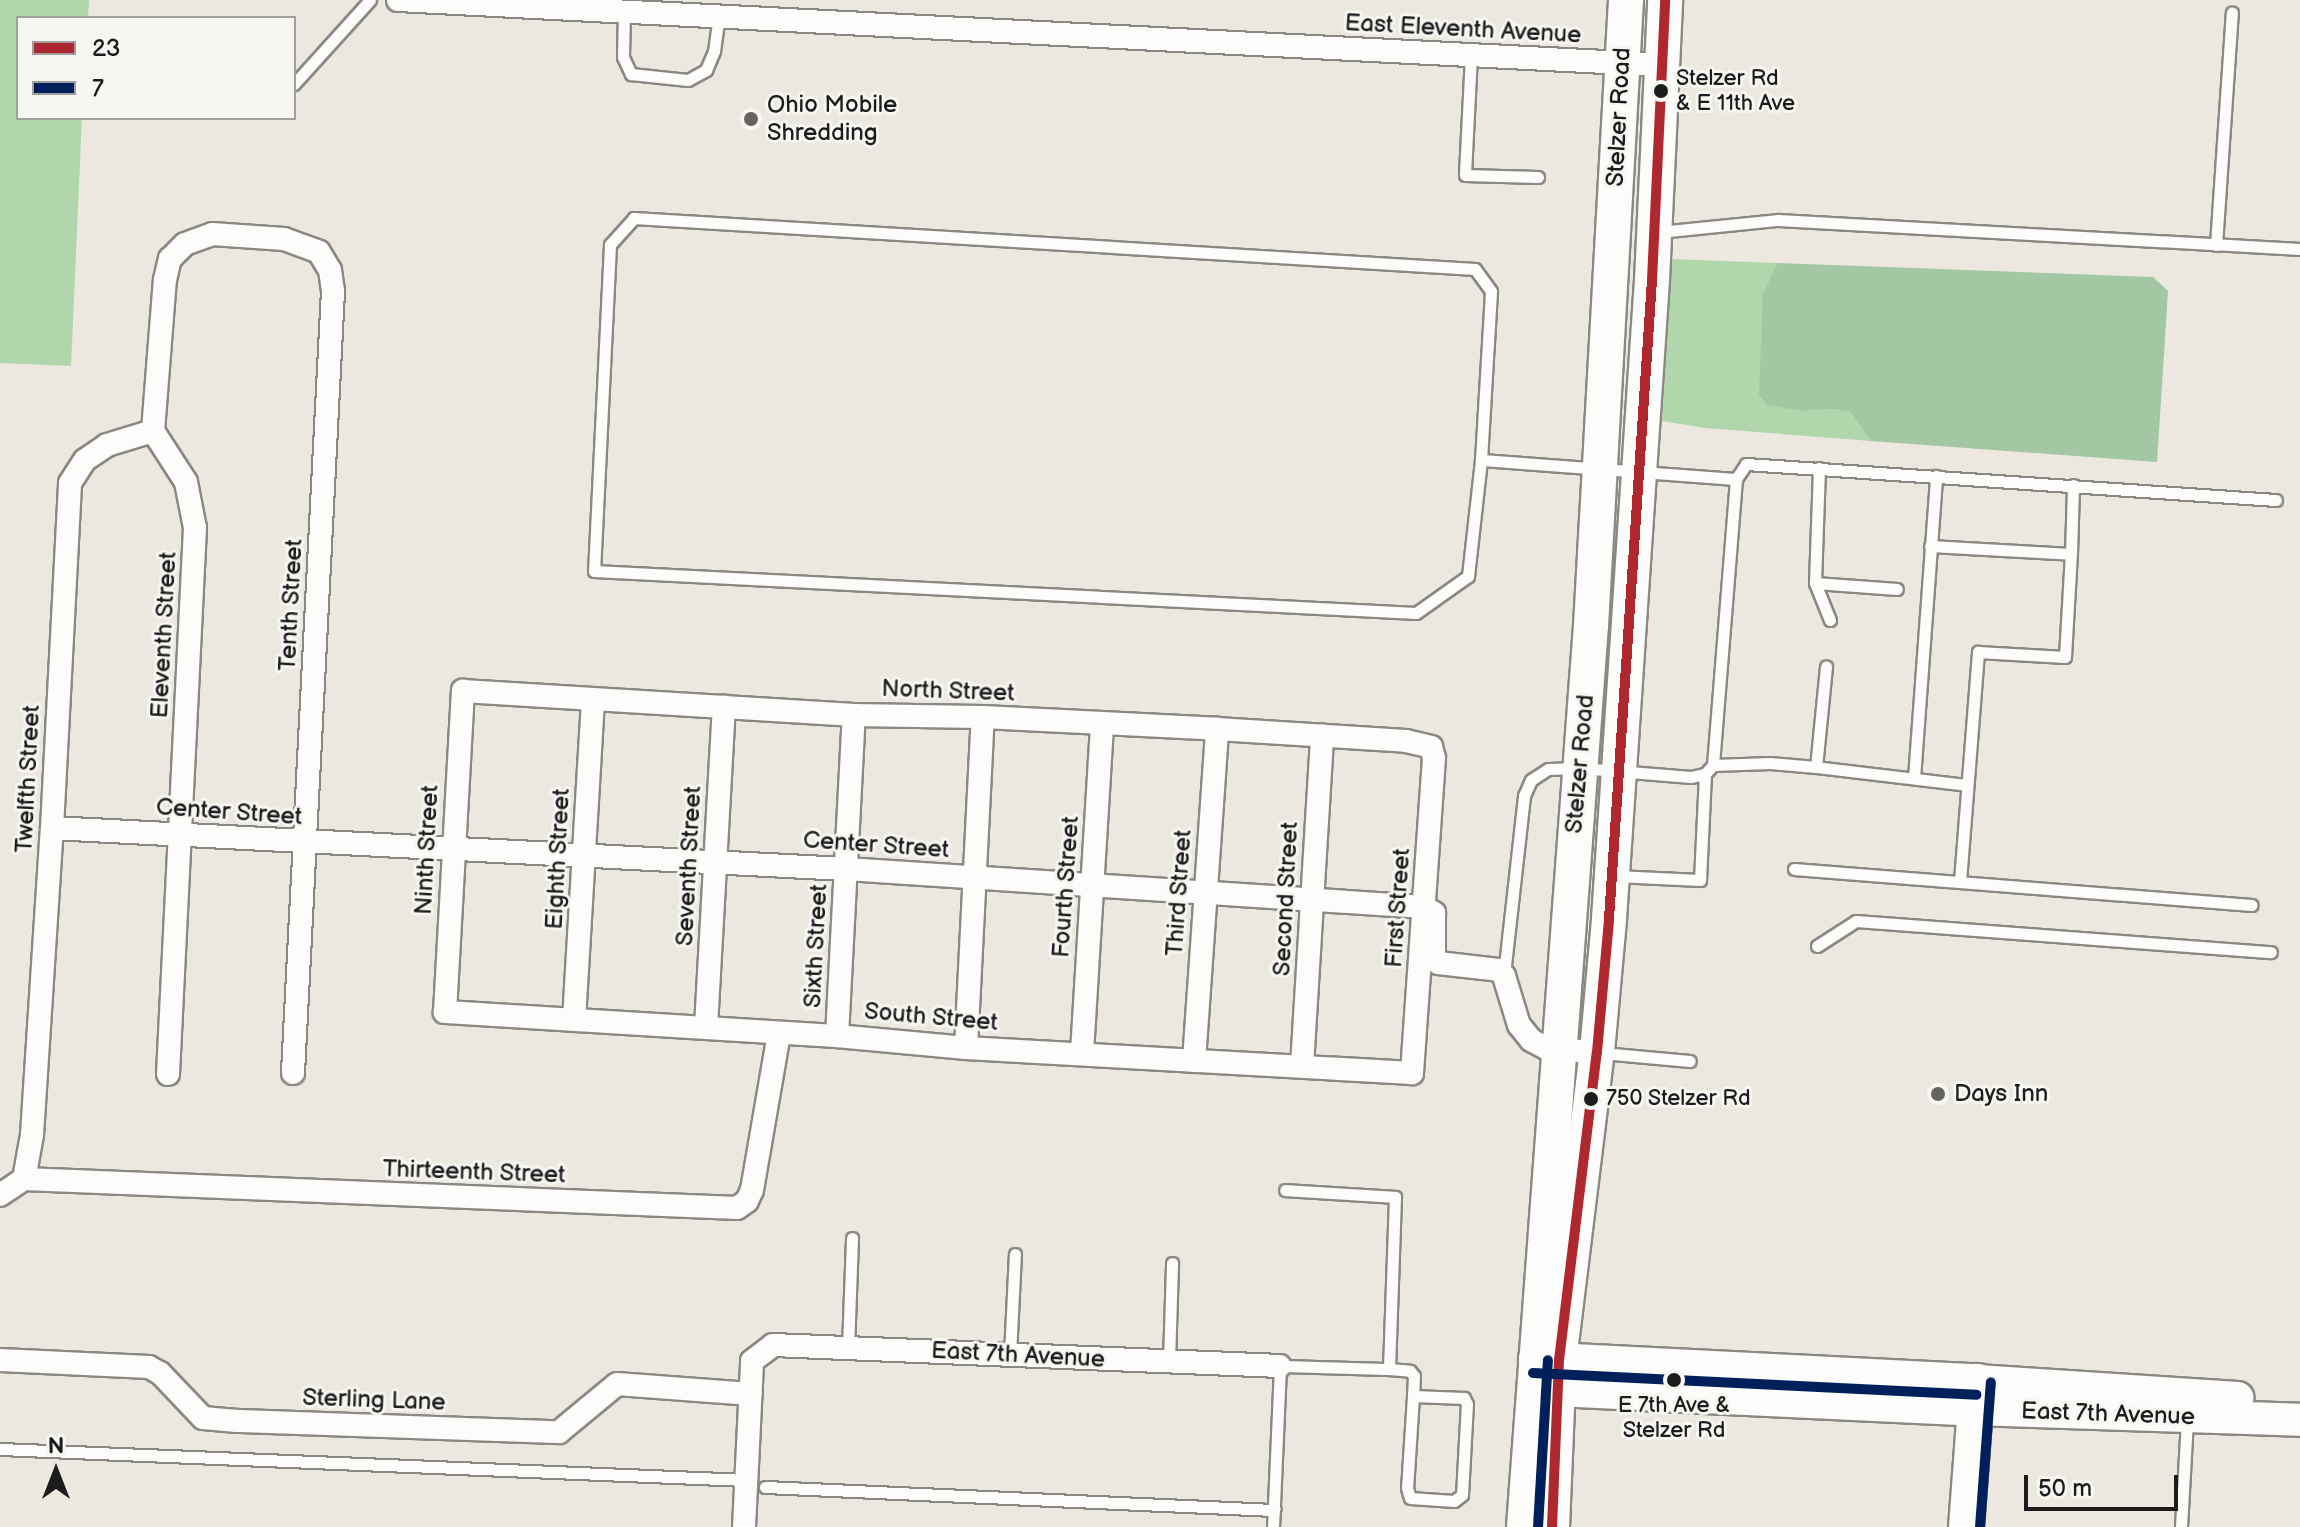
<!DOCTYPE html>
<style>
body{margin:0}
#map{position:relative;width:2300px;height:1527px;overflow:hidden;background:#ece8df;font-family:"Balsamiq Sans",sans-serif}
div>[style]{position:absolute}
.green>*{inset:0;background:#b1d6ac}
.forest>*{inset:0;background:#a3c7a2}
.roads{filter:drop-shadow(2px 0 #8b8884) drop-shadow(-2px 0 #8b8884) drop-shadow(0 2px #8b8884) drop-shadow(0 -2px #8b8884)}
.lane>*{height:11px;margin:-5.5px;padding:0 5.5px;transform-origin:5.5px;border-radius:5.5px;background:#fcfcfa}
.street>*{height:22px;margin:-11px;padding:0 11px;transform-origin:11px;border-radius:11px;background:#fcfcfa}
.secondary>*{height:32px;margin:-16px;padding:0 16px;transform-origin:16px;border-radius:16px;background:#fcfcfa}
.primary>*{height:34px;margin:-17px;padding:0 17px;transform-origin:17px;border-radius:17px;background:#fcfcfa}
.bus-1>*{height:10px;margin:-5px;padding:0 5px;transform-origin:5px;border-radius:5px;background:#af272f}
.bus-2>*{height:10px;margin:-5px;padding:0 5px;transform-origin:5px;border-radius:5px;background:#00205b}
.dots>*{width:22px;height:22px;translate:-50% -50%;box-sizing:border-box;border:4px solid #f6f6f2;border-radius:50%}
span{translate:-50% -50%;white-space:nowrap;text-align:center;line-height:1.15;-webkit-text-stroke:6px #f6f6f2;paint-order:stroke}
.bus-label{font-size:22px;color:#1c1c1c}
.left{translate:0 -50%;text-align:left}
.street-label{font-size:24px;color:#1c1c1c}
.poi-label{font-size:24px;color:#1c1c1c}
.legend{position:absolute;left:16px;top:16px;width:280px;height:104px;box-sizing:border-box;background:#f6f6f2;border:2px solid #9f9f9c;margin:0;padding:10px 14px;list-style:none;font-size:24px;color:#1c1c1c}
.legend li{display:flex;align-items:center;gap:16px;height:40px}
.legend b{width:40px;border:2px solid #9f9f9c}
.north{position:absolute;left:16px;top:1431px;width:80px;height:80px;-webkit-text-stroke:6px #f6f6f2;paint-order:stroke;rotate:0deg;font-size:22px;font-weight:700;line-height:32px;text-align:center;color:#1c1c1c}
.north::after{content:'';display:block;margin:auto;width:28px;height:36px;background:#1c1c1c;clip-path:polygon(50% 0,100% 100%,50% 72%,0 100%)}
.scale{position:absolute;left:2024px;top:1475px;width:154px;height:36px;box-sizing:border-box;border:4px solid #1c1c1c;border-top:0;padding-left:10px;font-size:24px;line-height:28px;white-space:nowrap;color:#1c1c1c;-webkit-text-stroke:6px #f6f6f2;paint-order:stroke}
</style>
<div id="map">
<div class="green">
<div style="clip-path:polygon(0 0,89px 0,88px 18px,18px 18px,18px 118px,82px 118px,71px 366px,0 363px)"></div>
<div style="clip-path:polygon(1671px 259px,1777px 263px,1763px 294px,1802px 411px,1833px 409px,1850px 412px,1871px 441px,1705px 428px,1662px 421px)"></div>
</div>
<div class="forest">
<div style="clip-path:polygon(1777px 263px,2153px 277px,2168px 291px,2157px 462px,1871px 441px,1850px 412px,1833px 409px,1802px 411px,1767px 405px,1759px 395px,1763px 294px)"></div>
</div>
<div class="roads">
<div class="lane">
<div style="left:624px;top:12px;width:45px;rotate:91.3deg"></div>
<div style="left:623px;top:57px;width:19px;rotate:65deg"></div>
<div style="left:631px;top:74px;width:57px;rotate:6deg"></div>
<div style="left:688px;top:80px;width:21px;rotate:-29deg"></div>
<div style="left:706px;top:70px;width:21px;rotate:-67deg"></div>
<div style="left:714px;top:51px;width:35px;rotate:-82deg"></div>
<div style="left:1471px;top:55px;width:120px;rotate:92.9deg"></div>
<div style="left:1465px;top:175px;width:73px;rotate:1.6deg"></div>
<div style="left:294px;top:84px;width:113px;rotate:-47.9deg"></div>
<div style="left:1659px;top:232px;width:120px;rotate:-5.8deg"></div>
<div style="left:1778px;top:220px;width:523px;rotate:3.18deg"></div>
<div style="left:2216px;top:245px;width:233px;rotate:-86.1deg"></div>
<div style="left:1481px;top:460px;width:169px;rotate:-86.6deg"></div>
<div style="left:1491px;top:291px;width:27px;rotate:-126deg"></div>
<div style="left:1475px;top:269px;width:843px;rotate:-176.53deg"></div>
<div style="left:634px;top:218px;width:36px;rotate:132deg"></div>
<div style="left:610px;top:245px;width:326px;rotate:92.8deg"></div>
<div style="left:594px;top:571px;width:823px;rotate:2.92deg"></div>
<div style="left:1416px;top:613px;width:64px;rotate:-35.4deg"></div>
<div style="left:1468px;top:576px;width:117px;rotate:-83.6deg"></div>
<div style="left:1481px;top:460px;width:256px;rotate:4.3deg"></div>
<div style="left:1736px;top:479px;width:287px;rotate:94.6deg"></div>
<div style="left:1713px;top:765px;width:12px;rotate:132deg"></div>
<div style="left:1705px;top:774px;width:14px;rotate:168deg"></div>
<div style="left:1691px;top:777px;width:111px;rotate:-175.4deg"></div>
<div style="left:1580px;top:768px;width:32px;rotate:178deg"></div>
<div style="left:1548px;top:769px;width:20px;rotate:147deg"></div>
<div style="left:1531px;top:780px;width:17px;rotate:114deg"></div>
<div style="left:1524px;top:796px;width:180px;rotate:96.4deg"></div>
<div style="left:1819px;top:468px;width:115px;rotate:92deg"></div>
<div style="left:1815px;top:583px;width:40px;rotate:68deg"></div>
<div style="left:1736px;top:479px;width:18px;rotate:-56deg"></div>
<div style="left:1746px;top:464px;width:531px;rotate:3.89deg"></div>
<div style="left:1930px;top:546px;width:141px;rotate:3.2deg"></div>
<div style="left:2071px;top:554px;width:69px;rotate:-88.3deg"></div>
<div style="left:1815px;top:583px;width:82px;rotate:4.2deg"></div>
<div style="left:1713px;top:765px;width:57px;rotate:-2deg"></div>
<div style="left:1770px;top:763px;width:46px;rotate:5deg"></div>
<div style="left:1816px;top:767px;width:101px;rotate:-84.3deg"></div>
<div style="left:1816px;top:767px;width:152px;rotate:6.8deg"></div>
<div style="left:1914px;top:778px;width:303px;rotate:-85.8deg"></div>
<div style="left:1794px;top:869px;width:459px;rotate:4.5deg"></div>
<div style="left:1615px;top:876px;width:85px;rotate:2.7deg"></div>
<div style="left:1700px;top:880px;width:106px;rotate:-87.3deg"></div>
<div style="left:1960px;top:881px;width:230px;rotate:-85.5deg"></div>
<div style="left:1978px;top:652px;width:87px;rotate:3.3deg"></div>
<div style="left:2065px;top:657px;width:103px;rotate:-86.7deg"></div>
<div style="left:1817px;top:946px;width:46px;rotate:-32.7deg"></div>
<div style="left:1856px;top:921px;width:416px;rotate:4.3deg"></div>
<div style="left:1602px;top:1053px;width:88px;rotate:5.2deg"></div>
<div style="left:848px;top:1348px;width:110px;rotate:-87.9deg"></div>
<div style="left:1010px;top:1355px;width:101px;rotate:-87.2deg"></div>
<div style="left:1169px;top:1361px;width:98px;rotate:-88.2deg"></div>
<div style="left:1389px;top:1369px;width:21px;rotate:5deg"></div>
<div style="left:1410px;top:1371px;width:6px;rotate:51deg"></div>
<div style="left:1414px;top:1376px;width:20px;rotate:93deg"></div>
<div style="left:1413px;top:1396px;width:92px;rotate:93.7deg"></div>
<div style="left:1407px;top:1488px;width:10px;rotate:73deg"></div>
<div style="left:1410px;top:1498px;width:44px;rotate:3.9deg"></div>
<div style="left:1454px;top:1501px;width:10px;rotate:-37deg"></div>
<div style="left:1462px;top:1495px;width:91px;rotate:-86.9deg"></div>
<div style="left:1467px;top:1404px;width:7px;rotate:-117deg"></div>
<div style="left:1464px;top:1398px;width:51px;rotate:-177.8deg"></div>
<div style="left:0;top:1449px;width:747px;rotate:2.38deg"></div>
<div style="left:765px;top:1487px;width:510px;rotate:2.59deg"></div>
<div style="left:1273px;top:1527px;width:161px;rotate:-87.5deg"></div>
<div style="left:1280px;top:1366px;width:109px;rotate:1.6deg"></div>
<div style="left:1389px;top:1369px;width:172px;rotate:-88deg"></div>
<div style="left:1395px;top:1197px;width:110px;rotate:-176.4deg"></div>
<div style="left:2181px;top:1527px;width:107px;rotate:-86.8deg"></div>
</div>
<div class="street">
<div style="left:398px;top:0;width:1266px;rotate:2.94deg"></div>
<div style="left:463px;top:691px;width:392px;rotate:3.5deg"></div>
<div style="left:854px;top:715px;width:129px;rotate:0.9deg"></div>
<div style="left:983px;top:717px;width:234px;rotate:2.9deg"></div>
<div style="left:1217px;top:729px;width:189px;rotate:3.6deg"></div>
<div style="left:1406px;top:741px;width:26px;rotate:13deg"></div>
<div style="left:1431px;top:747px;width:11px;rotate:75deg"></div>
<div style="left:1434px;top:758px;width:316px;rotate:94deg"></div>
<div style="left:1412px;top:1073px;width:447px;rotate:-176.8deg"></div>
<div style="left:966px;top:1048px;width:130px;rotate:-174.7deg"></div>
<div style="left:837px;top:1036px;width:393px;rotate:-176.5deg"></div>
<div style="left:445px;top:1012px;width:322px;rotate:-86.8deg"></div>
<div style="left:52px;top:828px;width:795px;rotate:2.96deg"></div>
<div style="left:846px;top:869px;width:579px;rotate:3.76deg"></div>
<div style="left:1424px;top:907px;width:12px;rotate:31deg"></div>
<div style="left:1434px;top:913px;width:45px;rotate:90deg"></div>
<div style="left:1434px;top:958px;width:6px;rotate:51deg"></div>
<div style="left:1438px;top:963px;width:61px;rotate:6.5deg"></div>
<div style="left:1499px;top:970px;width:8px;rotate:50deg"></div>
<div style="left:1504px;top:976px;width:51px;rotate:73deg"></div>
<div style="left:1519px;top:1025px;width:19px;rotate:51deg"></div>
<div style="left:1531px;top:1040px;width:19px;rotate:28deg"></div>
<div style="left:1548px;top:1049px;width:49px;rotate:3.5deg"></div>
<div style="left:574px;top:1020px;width:320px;rotate:-86.6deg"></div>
<div style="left:706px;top:1027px;width:321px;rotate:-86.8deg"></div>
<div style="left:837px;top:1036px;width:321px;rotate:-87deg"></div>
<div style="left:966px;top:1048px;width:331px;rotate:-87.1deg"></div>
<div style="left:1082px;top:1053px;width:330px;rotate:-86.5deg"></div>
<div style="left:1194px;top:1061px;width:333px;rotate:-86deg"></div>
<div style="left:1302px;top:1066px;width:331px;rotate:-86.5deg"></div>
<div style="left:168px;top:1074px;width:547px;rotate:-87.17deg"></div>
<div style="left:195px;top:528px;width:47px;rotate:-101.1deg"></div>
<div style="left:186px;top:482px;width:61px;rotate:-122.9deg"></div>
<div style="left:153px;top:431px;width:151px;rotate:-85.5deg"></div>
<div style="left:165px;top:280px;width:22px;rotate:-77deg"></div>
<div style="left:170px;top:259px;width:21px;rotate:-45deg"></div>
<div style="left:185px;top:244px;width:29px;rotate:-20deg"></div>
<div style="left:212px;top:234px;width:72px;rotate:4deg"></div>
<div style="left:284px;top:239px;width:37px;rotate:20deg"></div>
<div style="left:319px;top:252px;width:21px;rotate:59deg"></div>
<div style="left:330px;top:270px;width:21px;rotate:82deg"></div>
<div style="left:333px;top:291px;width:783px;rotate:92.93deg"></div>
<div style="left:24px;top:1179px;width:45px;rotate:-79.7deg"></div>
<div style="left:32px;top:1135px;width:308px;rotate:-86.3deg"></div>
<div style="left:52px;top:828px;width:345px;rotate:-87deg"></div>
<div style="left:70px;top:483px;width:27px;rotate:-57deg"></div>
<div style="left:85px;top:460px;width:27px;rotate:-34deg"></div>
<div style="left:107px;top:445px;width:48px;rotate:-16.9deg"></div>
<div style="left:0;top:1195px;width:29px;rotate:-34deg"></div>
<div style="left:24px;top:1179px;width:714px;rotate:2.33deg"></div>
<div style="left:737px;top:1208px;width:12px;rotate:-35deg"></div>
<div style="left:747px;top:1201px;width:12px;rotate:-66deg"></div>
<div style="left:752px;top:1190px;width:159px;rotate:-80.2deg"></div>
<div style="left:0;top:1360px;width:149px;rotate:2.7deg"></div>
<div style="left:149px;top:1367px;width:13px;rotate:29deg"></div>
<div style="left:160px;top:1373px;width:62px;rotate:46.3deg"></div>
<div style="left:203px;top:1418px;width:34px;rotate:5deg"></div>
<div style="left:237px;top:1421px;width:322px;rotate:2deg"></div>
<div style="left:559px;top:1432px;width:75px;rotate:-39.6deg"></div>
<div style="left:617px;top:1384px;width:134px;rotate:4.3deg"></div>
<div style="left:744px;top:1527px;width:166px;rotate:-87.2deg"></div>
<div style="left:752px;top:1361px;width:26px;rotate:-37deg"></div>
<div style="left:773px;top:1345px;width:507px;rotate:2.37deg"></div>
</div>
<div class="secondary">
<div style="left:1977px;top:1381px;width:261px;rotate:3.7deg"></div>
<div style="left:1974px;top:1409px;width:326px;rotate:1.9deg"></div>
</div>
<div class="primary">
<div style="left:1536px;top:1359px;width:442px;rotate:2.9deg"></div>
<div style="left:1977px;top:1381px;width:146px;rotate:94.3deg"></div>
<div style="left:1535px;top:1388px;width:440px;rotate:2.7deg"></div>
<div style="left:1524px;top:1527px;width:903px;rotate:-85.75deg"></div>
<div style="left:1591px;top:626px;width:627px;rotate:-86.8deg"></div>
<div style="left:1552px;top:1527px;width:167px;rotate:-87.6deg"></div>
<div style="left:1559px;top:1360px;width:310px;rotate:-83deg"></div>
<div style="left:1597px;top:1052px;width:134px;rotate:-84.8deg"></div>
<div style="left:1609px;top:919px;width:640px;rotate:-86.15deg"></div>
<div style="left:1652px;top:280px;width:280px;rotate:-87.3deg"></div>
</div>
</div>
<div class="bus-1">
<div style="left:1552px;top:1527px;width:167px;rotate:-87.6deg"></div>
<div style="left:1559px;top:1360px;width:310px;rotate:-83deg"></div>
<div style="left:1597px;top:1052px;width:134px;rotate:-84.8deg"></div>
<div style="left:1609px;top:919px;width:640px;rotate:-86.15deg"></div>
<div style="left:1652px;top:280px;width:280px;rotate:-87.3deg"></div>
</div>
<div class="bus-2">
<div style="left:1533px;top:1373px;width:444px;rotate:2.8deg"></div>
<div style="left:1538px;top:1527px;width:167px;rotate:-86.6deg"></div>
<div style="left:1980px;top:1527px;width:145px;rotate:-85.7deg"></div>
</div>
<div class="dots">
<div style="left:1661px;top:91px;background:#1c1c1c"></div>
<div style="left:751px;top:119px;background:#656360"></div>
<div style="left:1938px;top:1094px;background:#656360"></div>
<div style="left:1591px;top:1099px;background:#1c1c1c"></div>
<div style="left:1674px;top:1380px;background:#1c1c1c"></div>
</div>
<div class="bus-label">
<span class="left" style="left:1676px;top:91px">Stelzer Rd<br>&amp; E 11th Ave</span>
<span class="left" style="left:1606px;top:1099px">750 Stelzer Rd</span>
<span style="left:1674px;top:1418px">E 7th Ave &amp;<br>Stelzer Rd</span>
</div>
<div class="street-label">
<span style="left:1463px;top:29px;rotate:3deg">East Eleventh Avenue</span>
<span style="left:1619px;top:117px;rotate:-87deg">Stelzer Road</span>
<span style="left:291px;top:605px;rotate:-87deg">Tenth Street</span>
<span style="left:164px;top:635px;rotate:-87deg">Eleventh Street</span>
<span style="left:948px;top:691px;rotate:2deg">North Street</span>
<span style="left:1580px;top:764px;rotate:-85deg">Stelzer Road</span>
<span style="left:28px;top:779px;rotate:-87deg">Twelfth Street</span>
<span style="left:229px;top:812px;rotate:4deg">Center Street</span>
<span style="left:876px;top:845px;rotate:4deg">Center Street</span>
<span style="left:427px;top:850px;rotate:-87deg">Ninth Street</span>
<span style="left:558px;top:859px;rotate:-87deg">Eighth Street</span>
<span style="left:689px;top:866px;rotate:-87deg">Seventh Street</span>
<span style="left:1066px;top:887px;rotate:-86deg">Fourth Street</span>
<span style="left:1179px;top:893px;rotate:-86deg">Third Street</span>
<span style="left:1286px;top:899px;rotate:-87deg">Second Street</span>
<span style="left:1398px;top:908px;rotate:-86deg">First Street</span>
<span style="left:816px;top:946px;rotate:-87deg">Sixth Street</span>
<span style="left:931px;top:1017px;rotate:5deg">South Street</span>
<span style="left:474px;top:1172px;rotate:2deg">Thirteenth Street</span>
<span style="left:1018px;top:1355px;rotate:3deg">East 7th Avenue</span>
<span style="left:374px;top:1400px;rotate:2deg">Sterling Lane</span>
<span style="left:2108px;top:1414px;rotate:2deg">East 7th Avenue</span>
</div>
<div class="poi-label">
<span class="left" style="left:767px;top:119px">Ohio Mobile<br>Shredding</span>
<span class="left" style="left:1954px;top:1094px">Days Inn</span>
</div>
<ul class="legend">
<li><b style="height:10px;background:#af272f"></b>23</li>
<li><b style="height:10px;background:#00205b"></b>7</li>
</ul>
<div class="north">N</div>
<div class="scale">50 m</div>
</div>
